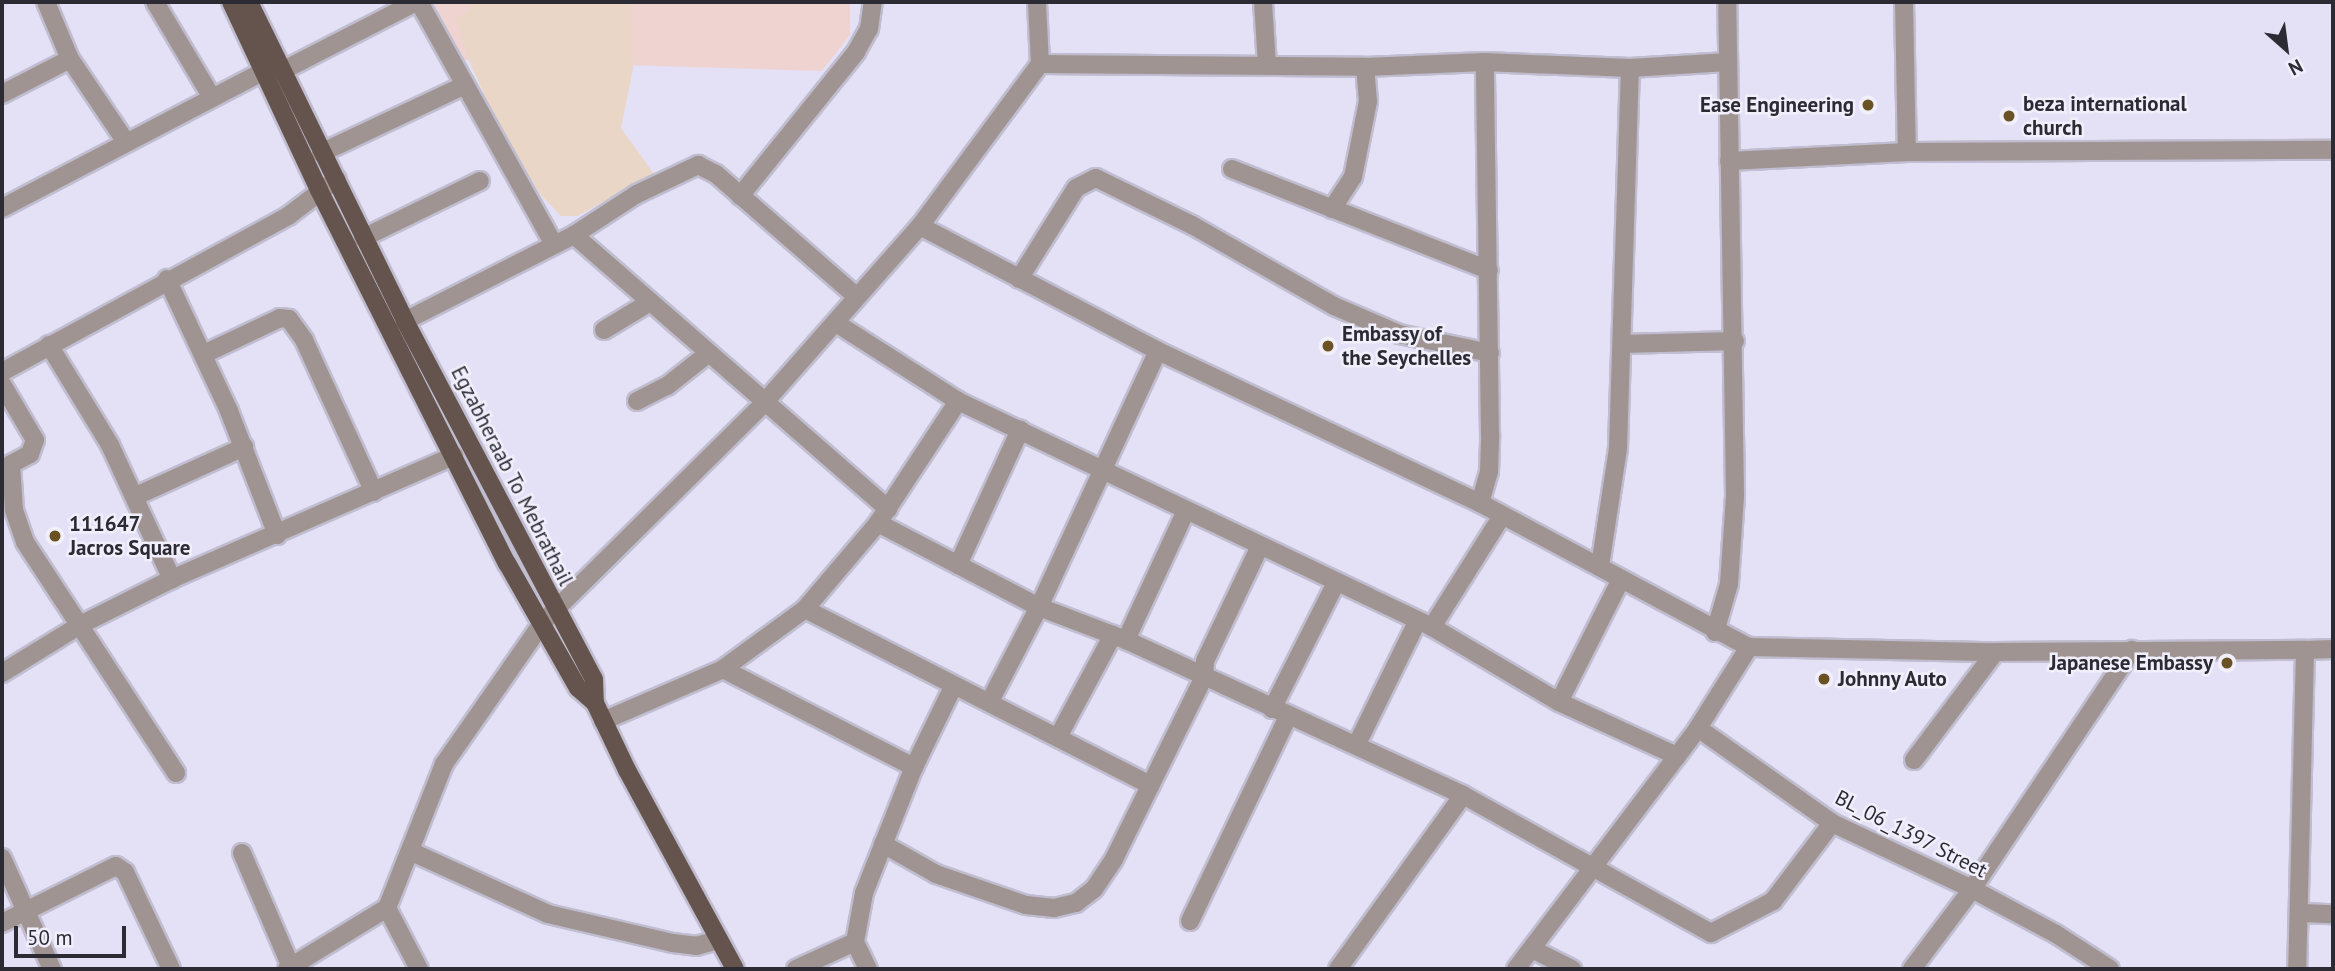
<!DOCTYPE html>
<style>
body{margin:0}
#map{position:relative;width:2335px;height:971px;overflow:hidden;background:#e4e1f6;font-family:"PT Sans",sans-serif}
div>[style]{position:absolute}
.industrial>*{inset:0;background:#eed3d1}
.medical>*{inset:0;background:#e9d6c6}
.roads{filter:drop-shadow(2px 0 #bfbdcf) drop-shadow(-2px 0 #bfbdcf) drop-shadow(0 2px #bfbdcf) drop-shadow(0 -2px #bfbdcf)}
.minor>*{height:18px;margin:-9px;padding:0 9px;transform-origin:9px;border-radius:9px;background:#9f9491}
.major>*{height:18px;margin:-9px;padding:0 9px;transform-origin:9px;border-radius:9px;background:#65544e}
.dots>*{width:19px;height:19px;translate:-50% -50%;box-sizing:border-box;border:4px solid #f1effc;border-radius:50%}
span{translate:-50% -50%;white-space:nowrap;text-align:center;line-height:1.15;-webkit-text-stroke:5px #f1effc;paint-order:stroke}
.poi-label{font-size:21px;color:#2c2b33;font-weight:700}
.left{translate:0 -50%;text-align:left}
.right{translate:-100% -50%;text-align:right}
.street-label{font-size:21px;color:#2c2b33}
.frame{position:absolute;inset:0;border:4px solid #2c2b33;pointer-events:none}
.north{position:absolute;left:2251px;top:14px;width:70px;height:70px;-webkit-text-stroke:5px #f1effc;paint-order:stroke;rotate:152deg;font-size:19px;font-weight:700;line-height:28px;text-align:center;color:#2c2b33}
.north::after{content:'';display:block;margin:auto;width:24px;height:32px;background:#2c2b33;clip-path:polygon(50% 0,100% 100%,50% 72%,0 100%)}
.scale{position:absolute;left:14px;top:926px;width:112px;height:32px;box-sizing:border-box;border:4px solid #2c2b33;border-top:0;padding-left:9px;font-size:21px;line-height:24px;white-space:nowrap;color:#2c2b33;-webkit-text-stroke:5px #f1effc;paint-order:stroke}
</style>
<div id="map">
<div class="industrial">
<div style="clip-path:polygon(433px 2px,850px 2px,850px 35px,822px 71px,463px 60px)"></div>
</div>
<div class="medical">
<div style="clip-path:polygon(470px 2px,631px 2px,633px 69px,621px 128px,654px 174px,577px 216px,561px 216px,540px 194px,496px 120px,470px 63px,456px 19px,469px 11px)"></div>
</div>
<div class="roads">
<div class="minor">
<div style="left:46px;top:2px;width:62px;rotate:67.2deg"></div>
<div style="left:70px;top:59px;width:100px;rotate:56deg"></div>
<div style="left:155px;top:2px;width:109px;rotate:59.2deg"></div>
<div style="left:419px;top:2px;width:276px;rotate:60.9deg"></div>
<div style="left:1263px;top:2px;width:63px;rotate:86.4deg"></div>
<div style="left:1904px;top:2px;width:150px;rotate:88.9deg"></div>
<div style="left:1040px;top:64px;width:325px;rotate:0.5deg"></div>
<div style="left:1365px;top:67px;width:120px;rotate:-2.4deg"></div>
<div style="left:1485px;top:62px;width:145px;rotate:2.4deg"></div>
<div style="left:1630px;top:68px;width:98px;rotate:-3.5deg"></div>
<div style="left:280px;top:72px;width:153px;rotate:-27.2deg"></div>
<div style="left:2px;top:94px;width:76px;rotate:-27.2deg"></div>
<div style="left:321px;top:153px;width:159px;rotate:-25.3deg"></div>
<div style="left:1729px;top:161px;width:178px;rotate:-2.9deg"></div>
<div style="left:1907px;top:152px;width:426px;rotate:-0.3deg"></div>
<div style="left:1232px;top:169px;width:276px;rotate:21.5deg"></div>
<div style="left:740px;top:196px;width:185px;rotate:-51.1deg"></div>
<div style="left:856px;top:52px;width:26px;rotate:-61deg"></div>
<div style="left:869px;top:29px;width:27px;rotate:-82deg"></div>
<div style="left:2px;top:208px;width:298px;rotate:-27.6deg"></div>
<div style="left:1332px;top:209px;width:38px;rotate:-57deg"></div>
<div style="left:1353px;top:177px;width:77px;rotate:-78.8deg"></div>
<div style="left:1368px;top:101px;width:34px;rotate:-95deg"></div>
<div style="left:920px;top:226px;width:269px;rotate:27.7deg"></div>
<div style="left:1158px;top:351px;width:356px;rotate:25.3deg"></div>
<div style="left:1480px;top:503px;width:305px;rotate:28.2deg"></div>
<div style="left:1749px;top:647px;width:246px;rotate:1.2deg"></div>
<div style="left:1995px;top:652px;width:310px;rotate:-0.4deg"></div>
<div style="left:2305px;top:650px;width:319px;rotate:91.4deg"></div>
<div style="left:574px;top:235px;width:417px;rotate:41.1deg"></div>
<div style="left:363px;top:238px;width:130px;rotate:-26deg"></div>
<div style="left:167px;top:279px;width:146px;rotate:64.8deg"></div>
<div style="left:229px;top:411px;width:133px;rotate:68.8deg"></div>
<div style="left:1019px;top:279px;width:107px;rotate:-57.9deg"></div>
<div style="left:1076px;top:188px;width:22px;rotate:-27deg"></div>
<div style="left:1096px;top:178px;width:107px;rotate:26.1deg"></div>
<div style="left:1192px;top:225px;width:163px;rotate:29.7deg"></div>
<div style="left:1334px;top:306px;width:71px;rotate:23.3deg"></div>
<div style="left:1399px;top:334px;width:93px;rotate:11.8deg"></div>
<div style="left:405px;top:321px;width:190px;rotate:-27deg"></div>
<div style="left:574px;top:235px;width:75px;rotate:-33.1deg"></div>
<div style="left:637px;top:194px;width:68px;rotate:-25.4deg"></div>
<div style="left:698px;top:165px;width:20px;rotate:27deg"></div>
<div style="left:716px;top:174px;width:186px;rotate:41.1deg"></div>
<div style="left:836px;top:323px;width:145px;rotate:32.6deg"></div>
<div style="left:958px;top:401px;width:525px;rotate:25.49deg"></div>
<div style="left:1432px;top:627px;width:147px;rotate:30.6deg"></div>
<div style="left:1559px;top:702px;width:130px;rotate:24.6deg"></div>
<div style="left:604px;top:330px;width:54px;rotate:-31.3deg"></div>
<div style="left:1622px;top:344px;width:113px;rotate:-1.5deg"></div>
<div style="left:49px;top:345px;width:117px;rotate:58.6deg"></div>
<div style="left:110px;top:445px;width:148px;rotate:65.2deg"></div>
<div style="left:204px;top:354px;width:84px;rotate:-25.3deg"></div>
<div style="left:280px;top:318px;width:9px;rotate:6deg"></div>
<div style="left:289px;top:319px;width:26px;rotate:54deg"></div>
<div style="left:304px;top:340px;width:167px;rotate:65.3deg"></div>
<div style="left:2px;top:372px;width:326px;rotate:-28.6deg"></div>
<div style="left:288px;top:216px;width:61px;rotate:-37.1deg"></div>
<div style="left:2px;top:384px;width:65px;rotate:59.5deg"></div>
<div style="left:35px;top:440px;width:15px;rotate:110deg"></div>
<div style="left:30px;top:454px;width:21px;rotate:152deg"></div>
<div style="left:11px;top:464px;width:46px;rotate:86.3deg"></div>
<div style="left:14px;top:510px;width:34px;rotate:71deg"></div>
<div style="left:25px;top:542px;width:276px;rotate:56.8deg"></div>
<div style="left:637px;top:401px;width:34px;rotate:-27deg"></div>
<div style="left:667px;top:386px;width:53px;rotate:-38.2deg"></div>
<div style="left:136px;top:496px;width:119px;rotate:-24.4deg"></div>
<div style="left:1480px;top:503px;width:33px;rotate:-74deg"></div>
<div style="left:1489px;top:471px;width:37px;rotate:-88deg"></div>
<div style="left:1490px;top:434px;width:372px;rotate:-90.8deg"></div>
<div style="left:878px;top:523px;width:182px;rotate:27.6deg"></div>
<div style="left:1039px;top:607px;width:93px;rotate:20.8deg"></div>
<div style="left:1126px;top:640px;width:371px;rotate:24.7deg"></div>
<div style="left:958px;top:565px;width:149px;rotate:-65.3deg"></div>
<div style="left:1600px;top:566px;width:119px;rotate:-81.3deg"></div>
<div style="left:1618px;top:448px;width:380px;rotate:-88.2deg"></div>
<div style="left:805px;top:609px;width:388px;rotate:27deg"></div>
<div style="left:1432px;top:627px;width:131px;rotate:-57.8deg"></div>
<div style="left:1715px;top:632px;width:50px;rotate:-73.7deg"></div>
<div style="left:1729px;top:584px;width:89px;rotate:-86.1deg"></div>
<div style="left:1735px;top:495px;width:493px;rotate:-90.9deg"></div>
<div style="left:1126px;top:640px;width:142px;rotate:-65.1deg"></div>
<div style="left:2305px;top:650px;width:28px;rotate:-2deg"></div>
<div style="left:723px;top:669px;width:215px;rotate:27.2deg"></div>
<div style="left:2px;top:673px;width:92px;rotate:-31.6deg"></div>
<div style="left:80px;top:625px;width:103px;rotate:-26.6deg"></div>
<div style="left:172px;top:579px;width:308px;rotate:-23.6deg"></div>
<div style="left:990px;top:701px;width:106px;rotate:-62.5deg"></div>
<div style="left:1039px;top:607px;width:282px;rotate:-65.1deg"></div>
<div style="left:1559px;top:702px;width:138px;rotate:-63.2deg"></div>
<div style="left:1272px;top:709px;width:141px;rotate:-63.1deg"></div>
<div style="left:603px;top:721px;width:131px;rotate:-23.4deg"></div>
<div style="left:723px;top:669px;width:102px;rotate:-36.2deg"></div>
<div style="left:805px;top:609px;width:113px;rotate:-49.7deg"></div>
<div style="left:878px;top:523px;width:146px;rotate:-56.7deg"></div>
<div style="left:1698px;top:728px;width:164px;rotate:35.3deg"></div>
<div style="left:1832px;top:823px;width:155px;rotate:25.2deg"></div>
<div style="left:1972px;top:889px;width:95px;rotate:28.2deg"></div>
<div style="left:2056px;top:934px;width:64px;rotate:32.9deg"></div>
<div style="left:1058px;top:737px;width:116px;rotate:-61.7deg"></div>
<div style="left:1357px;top:744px;width:136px;rotate:-63.8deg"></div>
<div style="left:1914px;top:760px;width:135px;rotate:-53.1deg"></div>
<div style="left:883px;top:844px;width:61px;rotate:29.5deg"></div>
<div style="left:936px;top:874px;width:95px;rotate:19deg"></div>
<div style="left:1026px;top:905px;width:28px;rotate:6deg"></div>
<div style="left:1054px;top:908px;width:23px;rotate:-13deg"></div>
<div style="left:1076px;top:903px;width:23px;rotate:-38deg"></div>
<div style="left:1094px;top:889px;width:36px;rotate:-56deg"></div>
<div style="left:1114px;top:859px;width:203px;rotate:-63.7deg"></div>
<div style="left:1204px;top:677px;width:16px;rotate:-86deg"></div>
<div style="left:1205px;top:661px;width:127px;rotate:-64.4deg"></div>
<div style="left:412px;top:852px;width:149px;rotate:24.5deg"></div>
<div style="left:548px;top:914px;width:128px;rotate:13.1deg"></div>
<div style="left:673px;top:943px;width:23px;rotate:7deg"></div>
<div style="left:696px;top:946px;width:24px;rotate:-15deg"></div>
<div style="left:242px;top:853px;width:126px;rotate:66.7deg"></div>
<div style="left:2px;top:858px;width:122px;rotate:65.8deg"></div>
<div style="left:387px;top:908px;width:69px;rotate:62.3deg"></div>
<div style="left:2300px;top:913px;width:33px;rotate:2deg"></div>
<div style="left:1190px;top:921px;width:227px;rotate:-64.4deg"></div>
<div style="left:2px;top:923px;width:127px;rotate:-26.6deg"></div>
<div style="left:116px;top:866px;width:11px;rotate:34deg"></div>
<div style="left:125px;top:872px;width:107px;rotate:64.6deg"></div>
<div style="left:1532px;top:949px;width:45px;rotate:26.6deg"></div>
<div style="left:287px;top:969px;width:117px;rotate:-31.4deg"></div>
<div style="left:387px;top:908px;width:155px;rotate:-68.4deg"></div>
<div style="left:444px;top:764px;width:173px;rotate:-55.1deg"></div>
<div style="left:543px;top:622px;width:310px;rotate:-44.7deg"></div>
<div style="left:763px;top:404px;width:237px;rotate:-48.6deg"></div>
<div style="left:920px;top:226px;width:202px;rotate:-53.5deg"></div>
<div style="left:1040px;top:64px;width:62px;rotate:-92.8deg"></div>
<div style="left:796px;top:969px;width:65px;rotate:-24.6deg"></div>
<div style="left:868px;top:969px;width:30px;rotate:-116deg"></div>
<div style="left:855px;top:942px;width:50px;rotate:-79.6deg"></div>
<div style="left:864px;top:893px;width:136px;rotate:-68.4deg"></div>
<div style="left:914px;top:767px;width:89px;rotate:-64deg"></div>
<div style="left:1338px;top:969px;width:214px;rotate:-54.3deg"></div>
<div style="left:1463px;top:795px;width:284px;rotate:29.1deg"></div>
<div style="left:1711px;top:933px;width:70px;rotate:-27.3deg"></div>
<div style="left:1773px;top:901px;width:98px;rotate:-52.9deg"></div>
<div style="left:1516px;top:969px;width:302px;rotate:-52.9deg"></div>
<div style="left:1698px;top:728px;width:96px;rotate:-57.8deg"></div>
<div style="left:1912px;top:969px;width:100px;rotate:-53.1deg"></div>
<div style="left:1972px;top:889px;width:288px;rotate:-56.2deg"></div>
</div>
<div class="major">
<div style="left:231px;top:2px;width:208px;rotate:64.9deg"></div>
<div style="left:319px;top:190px;width:418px;rotate:63.3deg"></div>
<div style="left:507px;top:563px;width:144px;rotate:60.4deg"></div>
<div style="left:578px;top:688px;width:23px;rotate:41deg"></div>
<div style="left:249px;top:2px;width:355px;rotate:63.9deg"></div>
<div style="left:405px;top:321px;width:405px;rotate:62.2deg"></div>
<div style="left:594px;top:679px;width:24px;rotate:88deg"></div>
<div style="left:595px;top:703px;width:74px;rotate:64.5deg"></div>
<div style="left:627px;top:770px;width:226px;rotate:61.5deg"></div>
</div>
</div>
<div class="dots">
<div style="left:1868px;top:105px;background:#6a5222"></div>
<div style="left:2009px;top:116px;background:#6a5222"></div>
<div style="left:1328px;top:346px;background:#6a5222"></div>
<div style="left:55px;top:536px;background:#6a5222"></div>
<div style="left:2227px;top:663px;background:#6a5222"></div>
<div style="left:1824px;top:679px;background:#6a5222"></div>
</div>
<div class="poi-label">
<span class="left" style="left:2023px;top:116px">beza international<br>church</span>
<span class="right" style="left:1854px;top:105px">Ease Engineering</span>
<span class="left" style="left:1342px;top:346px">Embassy of<br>the Seychelles</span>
<span class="left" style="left:69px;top:536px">111647<br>Jacros Square</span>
<span class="right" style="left:2213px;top:663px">Japanese Embassy</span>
<span class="left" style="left:1838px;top:679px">Johnny Auto</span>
</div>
<div class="street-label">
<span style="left:512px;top:476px;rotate:63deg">Egzabheraab To Mebrathail</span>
<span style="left:1911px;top:834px;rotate:27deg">BL_06_1397 Street</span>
</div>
<div class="frame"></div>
<div class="north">N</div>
<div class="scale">50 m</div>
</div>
